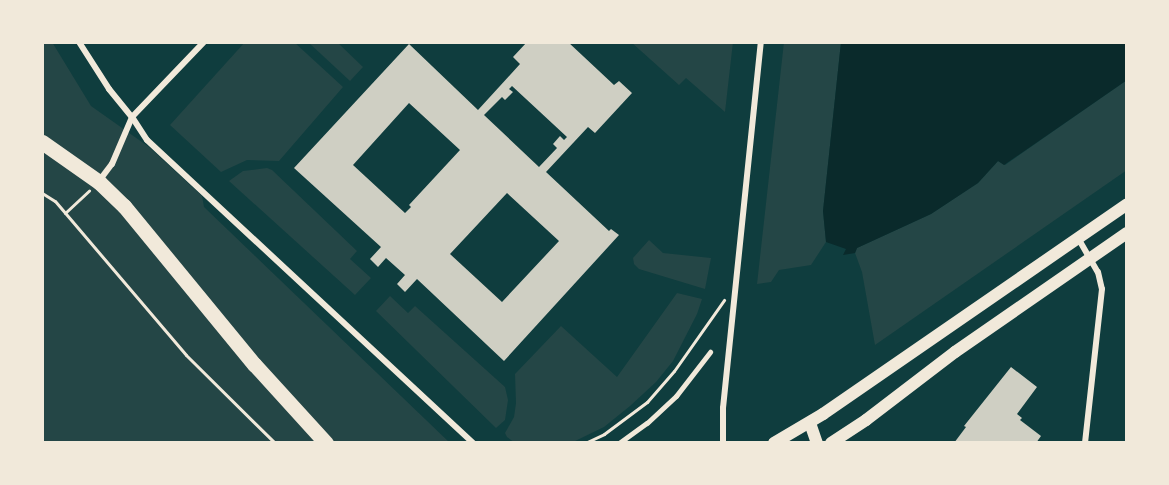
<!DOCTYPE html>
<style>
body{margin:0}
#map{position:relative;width:1169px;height:485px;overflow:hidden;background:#0f3d3e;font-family:Spectral,serif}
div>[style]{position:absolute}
.green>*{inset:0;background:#244646}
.water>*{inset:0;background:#0a2a2b}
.building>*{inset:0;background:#cfcfc3}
.path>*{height:3px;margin:-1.5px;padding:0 1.5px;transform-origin:1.5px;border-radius:1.5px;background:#f1e9da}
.pedestrian>*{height:5px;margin:-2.5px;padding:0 2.5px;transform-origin:2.5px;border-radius:2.5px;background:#f1e9da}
.minor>*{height:6px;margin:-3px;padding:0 3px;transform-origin:3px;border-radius:3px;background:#f1e9da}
.secondary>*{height:12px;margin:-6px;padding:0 6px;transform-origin:6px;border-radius:6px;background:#f1e9da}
.primary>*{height:15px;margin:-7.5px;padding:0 7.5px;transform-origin:7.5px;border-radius:7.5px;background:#f1e9da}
span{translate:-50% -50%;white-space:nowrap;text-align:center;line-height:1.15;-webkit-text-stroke:6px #f1e9da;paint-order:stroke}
.frame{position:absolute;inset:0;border:44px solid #f1e9da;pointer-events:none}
</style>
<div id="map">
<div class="green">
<div style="clip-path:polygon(42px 42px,52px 42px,91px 106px,149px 147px,202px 196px,204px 207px,450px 443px,42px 443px)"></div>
<div style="clip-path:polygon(245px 42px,294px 42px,343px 87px,279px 161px,247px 160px,221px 172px,170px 125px)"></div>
<div style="clip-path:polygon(308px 42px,337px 42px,363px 67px,350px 81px)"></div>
<div style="clip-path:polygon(631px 42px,733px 42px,725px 112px,686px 78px,679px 85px)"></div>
<div style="clip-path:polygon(784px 42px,841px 42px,823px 211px,826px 242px,811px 265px,779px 270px,771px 282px,757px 284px)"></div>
<div style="clip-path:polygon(1127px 80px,1127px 170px,875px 345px,862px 272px,855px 253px,857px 248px,931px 214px,978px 183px,998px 161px,1005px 165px)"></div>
<div style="clip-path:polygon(267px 168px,272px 170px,357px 251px,350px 259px,371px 278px,355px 295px,229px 181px,243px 171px)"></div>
<div style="clip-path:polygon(649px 240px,663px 253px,711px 258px,705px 289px,639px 269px,634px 264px,633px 258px)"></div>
<div style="clip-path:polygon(677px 293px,702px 299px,697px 314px,673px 361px,656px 382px,630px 406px,604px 427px,571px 443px,515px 443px,507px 437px,505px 433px,514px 417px,516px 403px,515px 374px,561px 326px,617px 377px)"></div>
<div style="clip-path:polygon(390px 296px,408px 313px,415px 306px,505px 387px,508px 400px,505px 420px,496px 428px,376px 311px)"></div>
</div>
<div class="water">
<div style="clip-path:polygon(841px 42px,1127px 42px,1127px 80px,1004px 165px,998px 161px,978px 183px,931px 214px,857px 248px,855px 253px,843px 255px,846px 249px,826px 242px,823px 211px)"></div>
</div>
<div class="building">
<div style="clip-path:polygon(evenodd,527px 42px,568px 42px,614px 85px,619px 81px,632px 93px,595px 133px,588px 127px,546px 172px,609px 231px,611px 229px,619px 235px,504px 361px,417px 279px,405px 292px,397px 284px,405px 275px,386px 258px,378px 267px,370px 259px,381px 247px,294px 168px,409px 44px,478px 110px,520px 64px,513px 57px,527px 42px,512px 86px,567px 137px,564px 140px,560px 136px,553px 144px,557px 148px,539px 167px,484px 115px,502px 97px,505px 100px,513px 92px,509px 89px,512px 86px,527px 42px,409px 103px,460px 150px,409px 205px,411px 207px,405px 213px,353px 165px,409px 103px,527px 42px,507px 193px,559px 241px,502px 302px,450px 254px,507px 193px)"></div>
<div style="clip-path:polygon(1011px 367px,1037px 387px,1017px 414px,1022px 418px,1020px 420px,1041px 436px,1036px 443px,954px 443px,966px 427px,964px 426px)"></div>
</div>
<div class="path">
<div style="left:42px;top:193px;width:15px;rotate:32deg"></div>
<div style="left:55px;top:201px;width:202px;rotate:49.6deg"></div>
<div style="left:186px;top:355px;width:125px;rotate:44.7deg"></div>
<div style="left:65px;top:213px;width:33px;rotate:-43deg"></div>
<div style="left:585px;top:443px;width:21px;rotate:-25deg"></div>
<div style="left:604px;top:434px;width:54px;rotate:-36.7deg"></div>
<div style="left:647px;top:402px;width:41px;rotate:-48.9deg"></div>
<div style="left:674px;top:371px;width:87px;rotate:-54.8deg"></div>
</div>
<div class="pedestrian">
<div style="left:619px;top:443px;width:34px;rotate:-36deg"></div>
<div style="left:647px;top:423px;width:40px;rotate:-43deg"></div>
<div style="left:676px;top:396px;width:56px;rotate:-52.3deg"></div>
</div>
<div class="minor">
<div style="left:79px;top:42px;width:56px;rotate:57.4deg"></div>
<div style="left:109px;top:89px;width:36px;rotate:51deg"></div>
<div style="left:132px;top:117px;width:27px;rotate:57deg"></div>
<div style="left:147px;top:140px;width:445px;rotate:42.9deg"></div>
<div style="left:99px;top:181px;width:21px;rotate:-53deg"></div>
<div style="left:112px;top:164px;width:51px;rotate:-66.9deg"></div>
<div style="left:132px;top:117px;width:104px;rotate:-46.2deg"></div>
<div style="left:1078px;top:238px;width:39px;rotate:60deg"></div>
<div style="left:1098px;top:272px;width:17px;rotate:77deg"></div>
<div style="left:1102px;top:289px;width:155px;rotate:96.3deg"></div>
<div style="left:723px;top:443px;width:35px;rotate:-90deg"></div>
<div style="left:723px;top:408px;width:368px;rotate:-84.1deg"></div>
</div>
<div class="secondary">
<div style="left:810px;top:423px;width:21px;rotate:71deg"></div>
<div style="left:774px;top:443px;width:57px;rotate:-30.6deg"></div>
<div style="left:823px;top:414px;width:369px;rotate:-34.6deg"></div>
<div style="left:831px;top:443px;width:42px;rotate:-33.3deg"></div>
<div style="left:866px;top:420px;width:112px;rotate:-37.4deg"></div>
<div style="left:955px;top:352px;width:209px;rotate:-34.7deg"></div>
</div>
<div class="primary">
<div style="left:42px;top:142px;width:70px;rotate:35.1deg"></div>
<div style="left:99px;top:182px;width:35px;rotate:44deg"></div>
<div style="left:124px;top:206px;width:205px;rotate:50.6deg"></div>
<div style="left:254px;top:364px;width:107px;rotate:47.7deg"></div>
</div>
<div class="frame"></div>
</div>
